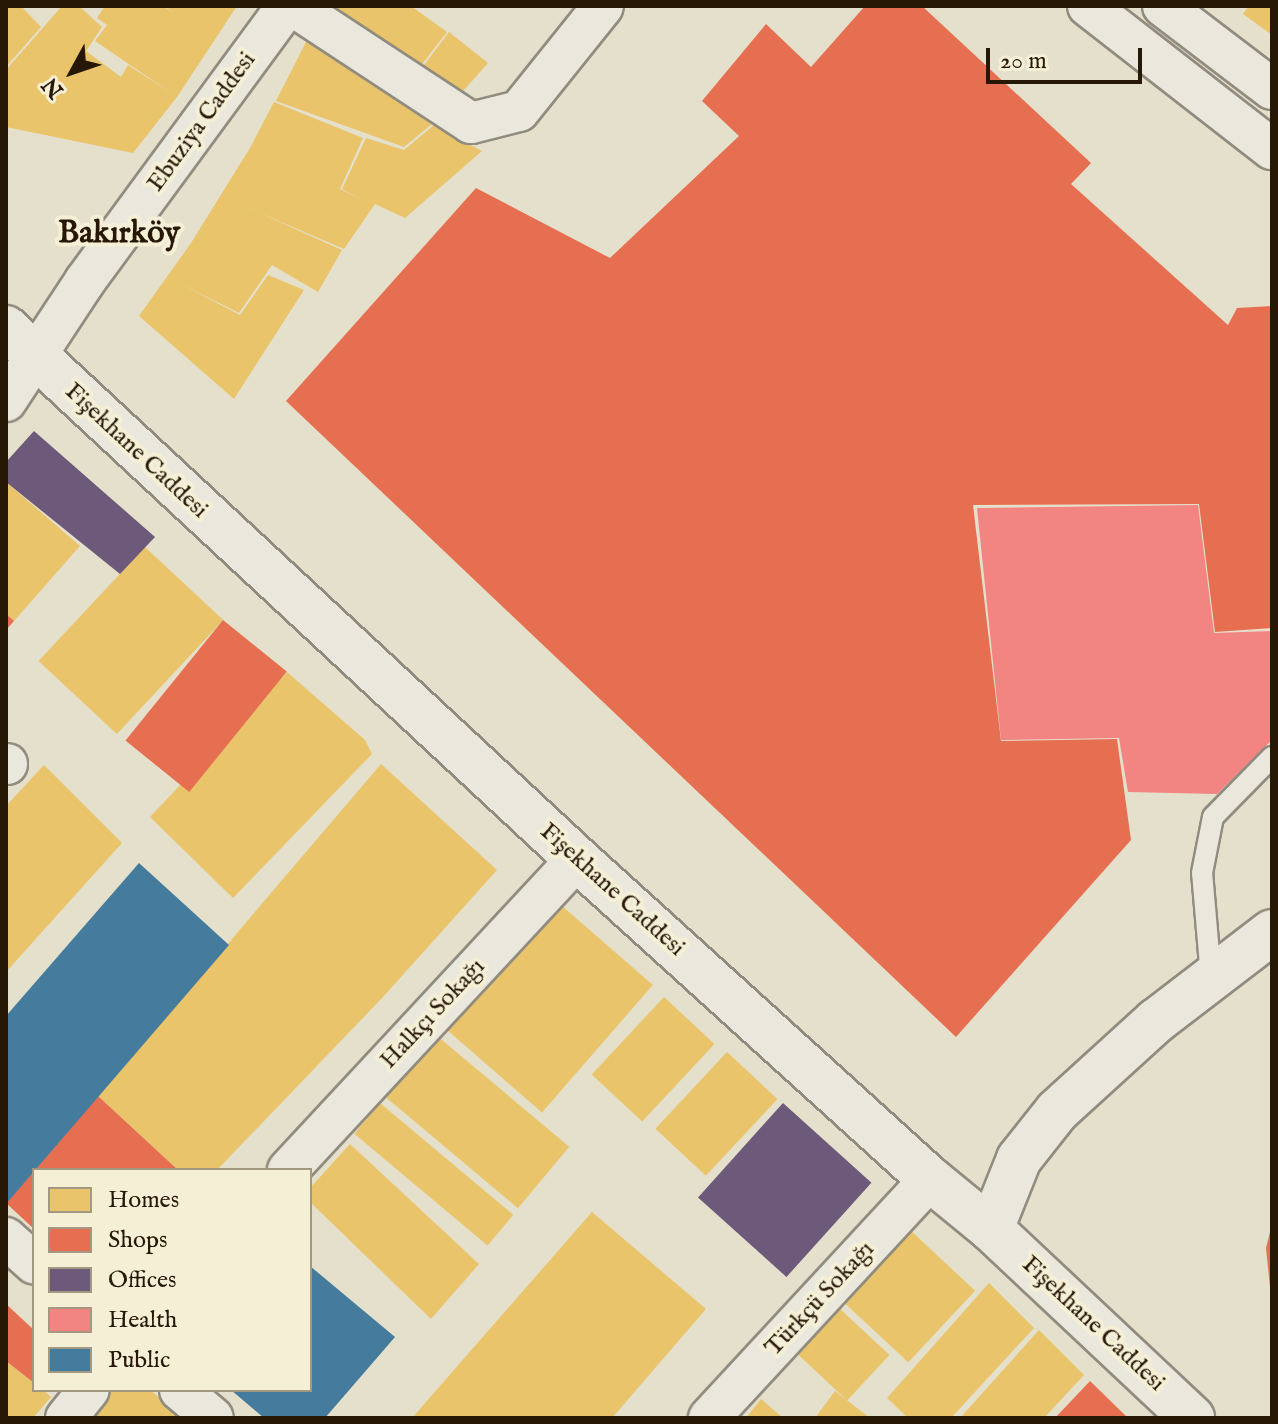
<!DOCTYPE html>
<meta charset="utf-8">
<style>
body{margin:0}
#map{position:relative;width:1278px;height:1424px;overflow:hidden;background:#e5e0cb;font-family:"IM FELL English",serif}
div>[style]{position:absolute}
.homes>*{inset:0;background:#e9c46a;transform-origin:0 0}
.shops>*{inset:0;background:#e76f51;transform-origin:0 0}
.offices>*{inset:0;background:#6d597a;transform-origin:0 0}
.health>*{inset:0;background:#f28482}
.public>*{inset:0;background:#457b9d}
.roads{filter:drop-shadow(2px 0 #918c7f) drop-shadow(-2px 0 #918c7f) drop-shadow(0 2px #918c7f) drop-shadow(0 -2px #918c7f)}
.lane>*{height:20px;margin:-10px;padding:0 10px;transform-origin:10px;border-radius:10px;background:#eae8dd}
.street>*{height:40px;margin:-20px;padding:0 20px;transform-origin:20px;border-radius:20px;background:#eae8dd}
.secondary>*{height:44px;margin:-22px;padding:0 22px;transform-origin:22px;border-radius:22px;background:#eae8dd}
span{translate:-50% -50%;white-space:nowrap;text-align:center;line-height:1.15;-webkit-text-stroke:8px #f5efd6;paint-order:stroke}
.street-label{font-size:24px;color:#271806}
.district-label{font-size:32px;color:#271806;font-weight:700}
.frame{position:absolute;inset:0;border:8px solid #271806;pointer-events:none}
.legend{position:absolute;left:32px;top:1168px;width:280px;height:224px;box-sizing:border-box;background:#f5efd6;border:2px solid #a39983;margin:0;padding:10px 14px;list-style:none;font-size:24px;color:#271806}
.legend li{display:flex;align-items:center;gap:16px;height:40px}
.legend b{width:40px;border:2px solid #a39983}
.north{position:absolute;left:32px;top:32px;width:80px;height:80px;-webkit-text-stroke:6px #f5efd6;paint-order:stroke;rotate:230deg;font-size:22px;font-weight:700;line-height:32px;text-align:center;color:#271806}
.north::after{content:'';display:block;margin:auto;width:28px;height:36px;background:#271806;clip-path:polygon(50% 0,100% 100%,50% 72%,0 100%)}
.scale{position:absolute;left:986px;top:48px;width:156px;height:36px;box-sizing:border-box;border:4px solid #271806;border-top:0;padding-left:10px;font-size:24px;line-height:28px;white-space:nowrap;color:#271806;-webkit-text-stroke:6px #f5efd6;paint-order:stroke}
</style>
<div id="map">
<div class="homes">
<div style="clip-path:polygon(6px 6px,21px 6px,41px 27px,6px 67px)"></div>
<div style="clip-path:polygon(62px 6px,79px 6px,102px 27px,86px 51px,121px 77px,128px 65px,174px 95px,95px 41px,107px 25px,97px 18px,105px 6px,163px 6px,174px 13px,165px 6px,237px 6px,177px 97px,133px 153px,6px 127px,6px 70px)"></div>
<div style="clip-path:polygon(319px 6px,411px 6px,447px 32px,416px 72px)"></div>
<div style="clip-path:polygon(1249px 6px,1272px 6px,1272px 35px,1243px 14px)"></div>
<div style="clip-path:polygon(449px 32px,488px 63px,457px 98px,418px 73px)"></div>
<div style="clip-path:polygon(307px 40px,432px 124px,404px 147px,276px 101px)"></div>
<div style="clip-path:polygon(274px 102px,363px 138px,340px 189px,361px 199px,342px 189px,366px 138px,404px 150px,434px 125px,482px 151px,405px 218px,375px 204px,344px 249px,246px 207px,342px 250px,318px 292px,272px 265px,239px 313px,179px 283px,240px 315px,268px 275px,304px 290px,234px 399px,139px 316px,191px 243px,250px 148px)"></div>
<div style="clip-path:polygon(6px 482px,80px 546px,14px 621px,6px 614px)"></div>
<div style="left:145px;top:547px;width:107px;height:156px;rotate:43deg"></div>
<div style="clip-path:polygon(287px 672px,365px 740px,372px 754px,233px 898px,150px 817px)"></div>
<div style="clip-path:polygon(381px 764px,497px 870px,383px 997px,217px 1170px,178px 1170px,98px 1096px)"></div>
<div style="clip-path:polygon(44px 765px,122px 843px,6px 972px,6px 806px)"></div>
<div style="left:554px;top:899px;width:131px;height:169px;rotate:41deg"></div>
<div style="left:664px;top:997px;width:69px;height:106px;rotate:43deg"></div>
<div style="left:436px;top:1035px;width:174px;height:80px;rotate:40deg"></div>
<div style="left:727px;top:1052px;width:69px;height:105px;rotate:43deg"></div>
<div style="left:380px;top:1103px;width:174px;height:40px;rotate:40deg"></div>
<div style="clip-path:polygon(350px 1144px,479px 1264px,431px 1319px,310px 1202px,310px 1188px)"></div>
<div style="clip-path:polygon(592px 1212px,706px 1309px,612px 1418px,412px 1418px)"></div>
<div style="left:910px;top:1230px;width:89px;height:98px;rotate:43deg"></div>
<div style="clip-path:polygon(989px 1283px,1034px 1328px,951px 1418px,908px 1418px,887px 1398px)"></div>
<div style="left:839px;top:1308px;width:69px;height:62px;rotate:43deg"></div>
<div style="clip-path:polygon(1039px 1330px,1084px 1375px,1044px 1418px,960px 1418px)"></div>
<div style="clip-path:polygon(6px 1361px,34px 1383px,34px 1390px,43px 1390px,51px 1397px,33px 1418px,6px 1418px)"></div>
<div style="clip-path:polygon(109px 1390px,150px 1390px,184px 1418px,87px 1418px)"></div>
<div style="clip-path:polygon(835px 1391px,870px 1418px,815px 1418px)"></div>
<div style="clip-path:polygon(761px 1399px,783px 1418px,746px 1418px)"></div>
</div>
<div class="shops">
<div style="clip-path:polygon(865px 6px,922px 6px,1091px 163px,1071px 184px,1228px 325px,1237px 308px,1272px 306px,1272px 628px,1215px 632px,1199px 504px,973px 505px,1001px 741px,1117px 739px,1131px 840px,956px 1037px,286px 401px,476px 188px,610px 258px,739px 136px,702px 101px,766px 24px,811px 67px)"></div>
<div style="clip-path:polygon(6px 614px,14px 621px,6px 630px)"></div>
<div style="left:223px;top:620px;width:82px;height:155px;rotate:39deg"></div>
<div style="clip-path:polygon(98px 1096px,178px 1170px,35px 1170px)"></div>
<div style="clip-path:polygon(34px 1171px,34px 1229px,6px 1203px)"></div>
<div style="clip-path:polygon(1271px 1228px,1272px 1287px,1270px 1287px,1266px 1248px)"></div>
<div style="clip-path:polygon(6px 1304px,34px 1330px,34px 1383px,6px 1361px)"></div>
<div style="clip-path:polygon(1090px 1381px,1128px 1418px,1055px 1418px)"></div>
</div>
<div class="offices">
<div style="clip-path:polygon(34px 431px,155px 537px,120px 574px,6px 482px,6px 462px)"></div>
<div style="left:783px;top:1103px;width:119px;height:127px;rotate:42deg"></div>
</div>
<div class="health">
<div style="clip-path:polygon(1198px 505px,1214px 633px,1272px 631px,1272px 740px,1217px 794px,1128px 792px,1119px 738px,1001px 740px,977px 508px)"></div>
</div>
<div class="public">
<div style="clip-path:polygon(139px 863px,229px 945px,6px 1204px,6px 1016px)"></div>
<div style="clip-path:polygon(310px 1266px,395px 1337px,325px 1418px,264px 1418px,231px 1390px,310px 1390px)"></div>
</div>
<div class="roads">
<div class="lane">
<div style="left:1211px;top:977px;width:104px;rotate:-94.9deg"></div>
<div style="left:1202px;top:873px;width:57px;rotate:-78.9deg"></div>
<div style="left:1213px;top:817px;width:84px;rotate:-45.5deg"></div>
</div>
<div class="street">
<div style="left:293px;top:6px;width:213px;rotate:33.3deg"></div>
<div style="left:471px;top:123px;width:49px;rotate:-14deg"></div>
<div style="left:519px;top:111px;width:134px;rotate:-51.3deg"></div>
<div style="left:1088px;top:6px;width:233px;rotate:37.9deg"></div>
<div style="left:1163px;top:6px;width:137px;rotate:37.3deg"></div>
<div style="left:6px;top:401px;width:144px;rotate:-56.6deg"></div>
<div style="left:85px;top:281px;width:341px;rotate:-53.7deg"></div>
<div style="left:6px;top:764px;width:1px"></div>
<div style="left:288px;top:1170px;width:425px;rotate:-47.1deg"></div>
<div style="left:6px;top:1238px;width:38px;rotate:42deg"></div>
<div style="left:180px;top:1390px;width:43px;rotate:40.3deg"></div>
<div style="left:66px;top:1418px;width:36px;rotate:-51deg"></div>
<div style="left:709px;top:1418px;width:326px;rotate:-47.2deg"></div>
</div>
<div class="secondary">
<div style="left:6px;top:328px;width:780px;rotate:42.92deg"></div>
<div style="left:577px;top:859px;width:476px;rotate:42.2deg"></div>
<div style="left:930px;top:1179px;width:79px;rotate:39.3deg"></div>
<div style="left:991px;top:1229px;width:276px;rotate:43.2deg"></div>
<div style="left:991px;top:1229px;width:75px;rotate:-68.2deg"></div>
<div style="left:1019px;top:1159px;width:61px;rotate:-51.6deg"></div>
<div style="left:1057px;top:1111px;width:134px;rotate:-42.3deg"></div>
<div style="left:1156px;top:1021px;width:146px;rotate:-37.5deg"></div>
</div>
</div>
<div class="street-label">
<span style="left:202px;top:122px;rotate:-54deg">Ebuziya Caddesi</span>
<span style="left:136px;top:451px;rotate:43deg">Fişekhane Caddesi</span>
<span style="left:612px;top:890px;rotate:42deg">Fişekhane Caddesi</span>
<span style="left:433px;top:1014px;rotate:-47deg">Halkçı Sokağı</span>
<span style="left:820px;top:1299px;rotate:-47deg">Türkçü Sokağı</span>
<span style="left:1093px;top:1324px;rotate:43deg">Fişekhane Caddesi</span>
</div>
<div class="district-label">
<span style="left:119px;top:234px">Bakırköy</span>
</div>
<div class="frame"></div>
<ul class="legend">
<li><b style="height:22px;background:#e9c46a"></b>Homes</li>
<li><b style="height:22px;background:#e76f51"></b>Shops</li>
<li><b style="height:22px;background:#6d597a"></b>Offices</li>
<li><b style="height:22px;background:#f28482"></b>Health</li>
<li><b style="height:22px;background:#457b9d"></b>Public</li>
</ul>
<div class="north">N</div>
<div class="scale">20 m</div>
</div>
